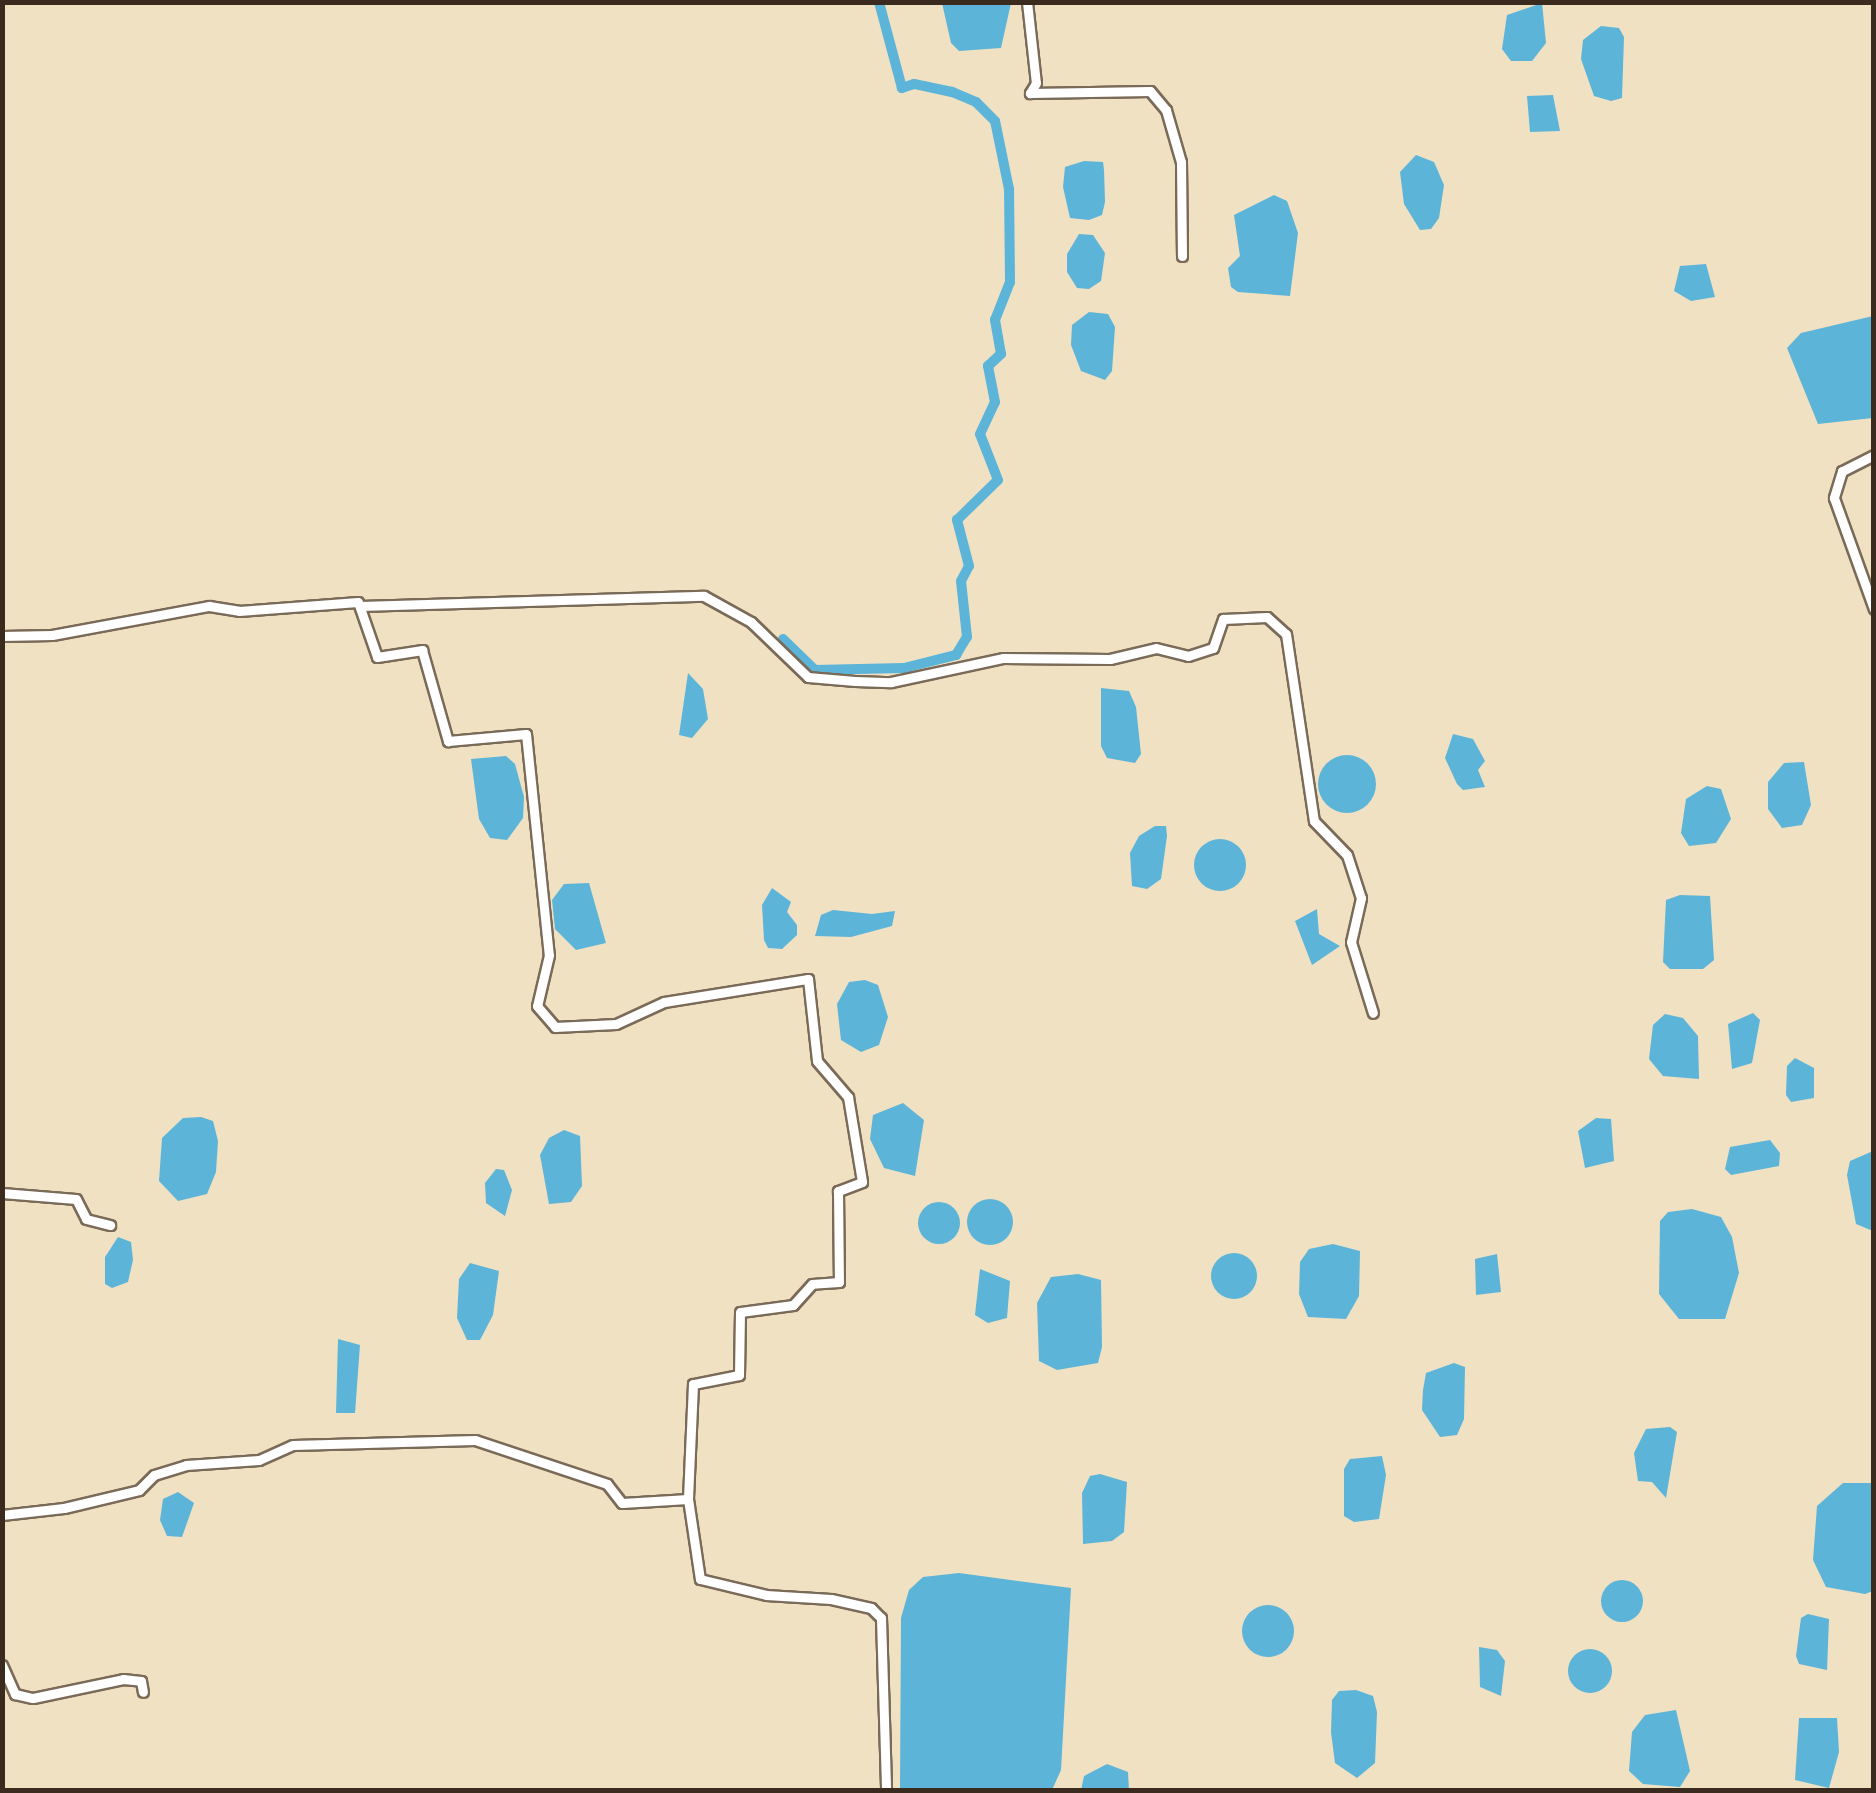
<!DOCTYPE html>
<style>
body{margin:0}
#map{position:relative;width:1876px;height:1793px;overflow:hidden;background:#f0e1c3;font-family:Alegreya,serif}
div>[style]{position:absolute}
.water>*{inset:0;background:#5cb4d9}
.round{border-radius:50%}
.canal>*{height:10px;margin:-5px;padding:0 5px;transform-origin:5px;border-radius:5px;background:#5cb4d9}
.roads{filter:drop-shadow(2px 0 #7a6a58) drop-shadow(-2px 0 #7a6a58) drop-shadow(0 2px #7a6a58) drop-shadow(0 -2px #7a6a58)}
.minor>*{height:9px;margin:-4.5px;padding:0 4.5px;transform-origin:4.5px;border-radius:4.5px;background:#fff}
span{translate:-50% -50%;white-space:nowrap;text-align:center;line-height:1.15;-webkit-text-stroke:8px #f7f3e8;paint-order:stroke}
.frame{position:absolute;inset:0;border:5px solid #3b2a1e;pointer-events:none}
</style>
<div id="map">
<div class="water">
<div style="clip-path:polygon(942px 3px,1011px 3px,1001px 48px,959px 51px,951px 43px)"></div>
<div style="clip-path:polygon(1542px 3px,1546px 43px,1532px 61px,1511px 61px,1502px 49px,1507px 15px)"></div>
<div style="clip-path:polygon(1601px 26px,1619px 28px,1624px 37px,1622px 98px,1611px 101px,1594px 96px,1581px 59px,1583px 40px)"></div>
<div style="clip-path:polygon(1553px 95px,1560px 131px,1530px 132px,1527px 96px)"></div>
<div style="clip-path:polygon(1416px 155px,1434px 162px,1444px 185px,1439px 218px,1431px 229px,1420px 230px,1404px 204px,1400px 172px)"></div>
<div style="clip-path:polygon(1084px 161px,1103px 162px,1104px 170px,1105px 202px,1102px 215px,1089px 220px,1070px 218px,1063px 187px,1065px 167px)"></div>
<div style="clip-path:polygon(1274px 195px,1287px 201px,1298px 233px,1290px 296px,1238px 292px,1231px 287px,1228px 268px,1240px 256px,1234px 215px)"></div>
<div style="clip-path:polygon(1079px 234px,1093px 235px,1105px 253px,1101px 281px,1089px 289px,1077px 288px,1067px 272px,1067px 254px)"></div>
<div style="clip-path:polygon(1706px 264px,1715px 297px,1691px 301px,1674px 291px,1680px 266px)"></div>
<div style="clip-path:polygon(1089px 312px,1108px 314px,1115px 327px,1112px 371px,1105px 380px,1081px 371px,1071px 345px,1072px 325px)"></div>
<div style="clip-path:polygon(1873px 316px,1873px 418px,1818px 424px,1787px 348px,1801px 333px)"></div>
<div style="clip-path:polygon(688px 673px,703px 689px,708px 719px,692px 738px,679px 735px)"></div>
<div style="clip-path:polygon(1101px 688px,1129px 691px,1136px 707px,1141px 754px,1135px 763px,1107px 758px,1101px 746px)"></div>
<div style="clip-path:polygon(1453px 734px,1473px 739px,1485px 761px,1478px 770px,1485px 787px,1463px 790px,1457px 784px,1445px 758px)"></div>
<div class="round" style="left:1318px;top:755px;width:58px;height:58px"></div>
<div style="clip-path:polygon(506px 756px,515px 764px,524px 797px,523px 818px,507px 840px,490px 838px,479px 819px,471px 759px)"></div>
<div style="clip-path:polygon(1804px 762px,1811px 805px,1802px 825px,1782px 828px,1768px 809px,1768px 782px,1784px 763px)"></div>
<div style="clip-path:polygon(1707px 786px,1721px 789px,1731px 819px,1716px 843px,1689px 846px,1681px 833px,1686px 799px)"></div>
<div style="clip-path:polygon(1155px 826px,1166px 826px,1167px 836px,1161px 879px,1147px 889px,1132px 886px,1130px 853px,1139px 836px)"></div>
<div class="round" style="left:1194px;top:839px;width:52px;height:52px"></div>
<div style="clip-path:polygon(589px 883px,606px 943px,576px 950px,555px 929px,552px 900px,564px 884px)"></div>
<div style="clip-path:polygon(772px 888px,791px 902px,787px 912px,797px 925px,797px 935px,782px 949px,768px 948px,764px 940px,762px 905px)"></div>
<div style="clip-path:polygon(1680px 895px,1710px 896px,1714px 960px,1703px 969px,1670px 969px,1663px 962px,1666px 900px)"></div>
<div style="clip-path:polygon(1317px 909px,1319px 934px,1340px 946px,1312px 965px,1295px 921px)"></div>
<div style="clip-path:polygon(833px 910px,872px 914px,895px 911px,892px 926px,851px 937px,815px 936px,821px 915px)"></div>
<div style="clip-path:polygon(865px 980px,878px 985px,888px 1017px,879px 1045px,861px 1052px,841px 1040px,837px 1004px,849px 982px)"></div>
<div style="clip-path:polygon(1753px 1013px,1760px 1020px,1752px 1063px,1732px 1069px,1728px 1024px)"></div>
<div style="clip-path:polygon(1665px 1014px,1683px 1018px,1698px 1036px,1699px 1079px,1663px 1076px,1649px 1059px,1653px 1025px)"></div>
<div style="clip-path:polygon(1795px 1058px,1814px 1068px,1814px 1098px,1791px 1102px,1786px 1095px,1787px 1066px)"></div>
<div style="clip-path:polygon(903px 1103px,924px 1120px,915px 1176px,884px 1168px,870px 1139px,873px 1115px)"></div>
<div style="clip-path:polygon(201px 1117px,213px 1121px,218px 1141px,216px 1172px,207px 1194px,178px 1201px,159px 1181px,162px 1138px,183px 1118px)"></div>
<div style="clip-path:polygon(1596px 1118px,1611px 1119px,1614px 1161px,1585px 1168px,1578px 1131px)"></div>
<div style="clip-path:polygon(564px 1130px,580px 1136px,582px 1186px,571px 1202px,549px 1204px,540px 1155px,549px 1138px)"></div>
<div style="clip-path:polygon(1770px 1140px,1780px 1153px,1779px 1166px,1731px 1175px,1725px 1169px,1730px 1147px)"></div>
<div style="clip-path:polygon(1873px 1151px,1874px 1151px,1873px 1231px,1856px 1224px,1847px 1175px,1850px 1161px)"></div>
<div style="clip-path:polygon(496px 1169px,504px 1170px,512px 1190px,505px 1216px,486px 1203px,485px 1183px)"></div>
<div class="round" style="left:967px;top:1199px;width:46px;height:46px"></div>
<div class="round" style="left:918px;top:1202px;width:42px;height:42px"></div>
<div style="clip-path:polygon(1692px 1209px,1721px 1217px,1732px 1237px,1739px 1273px,1725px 1319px,1679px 1319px,1659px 1294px,1660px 1221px,1668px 1212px)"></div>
<div style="clip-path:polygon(118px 1237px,131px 1242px,133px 1260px,128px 1282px,112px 1288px,105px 1284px,105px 1257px)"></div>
<div style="clip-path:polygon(1333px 1244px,1360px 1251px,1359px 1296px,1346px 1319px,1308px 1317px,1299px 1294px,1300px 1262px,1309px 1249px)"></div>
<div class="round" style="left:1211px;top:1253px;width:46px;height:46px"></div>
<div style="clip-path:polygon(1497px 1254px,1501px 1292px,1476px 1295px,1475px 1259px)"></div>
<div style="clip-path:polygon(470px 1263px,499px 1271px,493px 1315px,480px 1340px,467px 1340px,457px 1318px,459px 1279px)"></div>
<div style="clip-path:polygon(980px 1269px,1010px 1281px,1007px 1318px,988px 1323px,975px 1315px)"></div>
<div style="clip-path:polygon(1078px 1274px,1101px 1280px,1102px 1347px,1098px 1363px,1057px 1370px,1039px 1361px,1037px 1303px,1051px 1277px)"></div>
<div style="clip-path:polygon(338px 1339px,360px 1345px,355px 1413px,336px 1413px)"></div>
<div style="clip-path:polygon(1454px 1363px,1465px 1367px,1464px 1419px,1457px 1435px,1440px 1437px,1422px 1410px,1423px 1390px,1426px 1373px)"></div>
<div style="clip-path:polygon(1670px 1427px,1677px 1432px,1666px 1498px,1652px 1482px,1638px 1481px,1634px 1453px,1646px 1429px)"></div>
<div style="clip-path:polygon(1382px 1456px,1386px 1475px,1379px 1519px,1354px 1522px,1344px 1516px,1344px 1469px,1350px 1459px)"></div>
<div style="clip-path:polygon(1100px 1474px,1127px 1482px,1124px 1532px,1112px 1541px,1083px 1544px,1082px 1493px,1090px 1476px)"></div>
<div style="clip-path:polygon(1843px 1483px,1873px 1483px,1873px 1591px,1865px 1594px,1826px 1587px,1813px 1560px,1817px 1506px)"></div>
<div style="clip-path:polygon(178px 1492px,194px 1503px,182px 1537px,167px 1536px,160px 1520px,163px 1499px)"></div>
<div style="clip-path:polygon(959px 1573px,1071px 1588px,1061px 1770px,1052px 1790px,900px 1790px,901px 1618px,909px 1590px,923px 1577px)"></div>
<div class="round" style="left:1601px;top:1580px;width:42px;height:42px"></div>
<div class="round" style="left:1242px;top:1605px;width:52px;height:52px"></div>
<div style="clip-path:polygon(1808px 1614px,1829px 1619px,1827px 1670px,1799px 1664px,1796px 1656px,1801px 1618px)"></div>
<div style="clip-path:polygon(1479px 1647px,1497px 1650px,1505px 1661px,1501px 1696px,1480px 1687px)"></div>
<div class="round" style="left:1568px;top:1649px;width:44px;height:44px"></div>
<div style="clip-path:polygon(1356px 1690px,1373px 1696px,1377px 1712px,1375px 1763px,1357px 1778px,1335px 1763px,1331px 1732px,1332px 1700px,1339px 1691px)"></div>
<div style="clip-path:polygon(1676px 1710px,1690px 1771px,1680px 1787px,1643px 1784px,1629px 1771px,1632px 1732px,1645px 1715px)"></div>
<div style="clip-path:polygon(1799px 1718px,1837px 1718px,1839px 1752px,1829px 1788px,1795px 1780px)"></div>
<div style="clip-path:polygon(1107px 1764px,1128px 1772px,1129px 1790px,1081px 1790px,1084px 1776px)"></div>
</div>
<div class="canal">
<div style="left:783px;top:639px;width:45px;rotate:44.1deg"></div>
<div style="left:815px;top:670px;width:89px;rotate:-1.3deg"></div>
<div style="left:904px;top:668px;width:54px;rotate:-14deg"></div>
<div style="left:956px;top:655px;width:21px;rotate:-59deg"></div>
<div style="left:967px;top:637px;width:56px;rotate:-96.1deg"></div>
<div style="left:961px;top:581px;width:17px;rotate:-62deg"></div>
<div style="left:969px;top:566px;width:48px;rotate:-104.6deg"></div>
<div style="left:957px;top:520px;width:57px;rotate:-44.3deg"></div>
<div style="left:998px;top:480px;width:49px;rotate:-111.4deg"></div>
<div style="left:980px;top:434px;width:35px;rotate:-65deg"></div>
<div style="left:995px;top:402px;width:37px;rotate:-101deg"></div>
<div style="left:988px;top:366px;width:18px;rotate:-43deg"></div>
<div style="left:1001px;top:354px;width:35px;rotate:-100deg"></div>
<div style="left:995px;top:320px;width:41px;rotate:-68.5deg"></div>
<div style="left:1010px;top:282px;width:93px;rotate:-90.6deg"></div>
<div style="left:1009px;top:189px;width:69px;rotate:-101.6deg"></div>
<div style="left:995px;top:121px;width:27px;rotate:-135deg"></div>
<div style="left:976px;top:102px;width:26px;rotate:-157deg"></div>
<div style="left:952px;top:92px;width:39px;rotate:-168deg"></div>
<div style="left:914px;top:84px;width:13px;rotate:162deg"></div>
<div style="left:902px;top:88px;width:89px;rotate:-105deg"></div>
</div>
<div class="roads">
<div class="minor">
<div style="left:1027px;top:2px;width:81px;rotate:83.7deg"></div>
<div style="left:1036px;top:83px;width:12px;rotate:121deg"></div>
<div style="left:1030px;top:93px;width:120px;rotate:-1deg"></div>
<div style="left:1150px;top:91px;width:25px;rotate:50deg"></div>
<div style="left:1166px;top:110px;width:54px;rotate:73.9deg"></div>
<div style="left:1181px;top:162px;width:94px;rotate:89.4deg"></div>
<div style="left:1874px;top:455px;width:36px;rotate:153deg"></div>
<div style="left:1842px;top:471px;width:28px;rotate:107deg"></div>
<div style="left:1834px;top:498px;width:118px;rotate:70.2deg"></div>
<div style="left:360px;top:606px;width:344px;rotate:-1.7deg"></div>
<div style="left:704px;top:596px;width:54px;rotate:29deg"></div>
<div style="left:751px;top:622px;width:79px;rotate:44deg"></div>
<div style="left:808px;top:677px;width:47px;rotate:4.9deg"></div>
<div style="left:855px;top:681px;width:36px;rotate:2deg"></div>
<div style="left:891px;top:682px;width:115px;rotate:-12.1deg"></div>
<div style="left:1003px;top:658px;width:107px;rotate:0.5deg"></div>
<div style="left:1110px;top:659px;width:47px;rotate:-13.4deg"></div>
<div style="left:1156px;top:648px;width:33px;rotate:14deg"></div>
<div style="left:1188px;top:656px;width:26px;rotate:-18deg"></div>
<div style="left:1213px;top:648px;width:31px;rotate:-71deg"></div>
<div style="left:1223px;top:619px;width:44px;rotate:-2.6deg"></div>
<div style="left:1267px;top:617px;width:25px;rotate:42deg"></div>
<div style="left:1286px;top:634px;width:189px;rotate:81.5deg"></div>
<div style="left:1314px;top:821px;width:47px;rotate:45.9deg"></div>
<div style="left:1347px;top:855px;width:45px;rotate:72deg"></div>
<div style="left:1361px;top:898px;width:45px;rotate:102.8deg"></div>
<div style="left:1351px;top:942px;width:74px;rotate:72.8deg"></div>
<div style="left:2px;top:636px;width:50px;rotate:-1.1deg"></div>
<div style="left:52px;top:635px;width:160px;rotate:-10.5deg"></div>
<div style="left:209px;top:606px;width:30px;rotate:9deg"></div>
<div style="left:239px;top:611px;width:119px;rotate:-4.3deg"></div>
<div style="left:358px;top:602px;width:58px;rotate:70.9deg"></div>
<div style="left:377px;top:657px;width:46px;rotate:-8.8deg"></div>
<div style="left:422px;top:650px;width:95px;rotate:74.1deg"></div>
<div style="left:448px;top:741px;width:78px;rotate:-5.1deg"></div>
<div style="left:526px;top:734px;width:222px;rotate:84.1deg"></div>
<div style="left:549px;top:955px;width:52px;rotate:103.2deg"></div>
<div style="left:537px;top:1006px;width:28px;rotate:49deg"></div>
<div style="left:555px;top:1027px;width:61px;rotate:-2.8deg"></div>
<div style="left:616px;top:1024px;width:53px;rotate:-24.6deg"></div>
<div style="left:664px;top:1002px;width:146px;rotate:-9.1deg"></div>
<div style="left:808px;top:979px;width:82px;rotate:83.7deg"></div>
<div style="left:817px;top:1061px;width:48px;rotate:49.3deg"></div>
<div style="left:848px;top:1097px;width:86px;rotate:80.6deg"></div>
<div style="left:862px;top:1182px;width:26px;rotate:159deg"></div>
<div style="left:838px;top:1191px;width:91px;rotate:89.4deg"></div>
<div style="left:839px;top:1282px;width:27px;rotate:176deg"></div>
<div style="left:812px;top:1284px;width:28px;rotate:132deg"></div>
<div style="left:793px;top:1305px;width:53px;rotate:172.5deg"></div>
<div style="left:740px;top:1312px;width:63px;rotate:90.9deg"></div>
<div style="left:739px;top:1375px;width:47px;rotate:168.9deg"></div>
<div style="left:693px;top:1384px;width:115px;rotate:92.5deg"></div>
<div style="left:2px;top:1193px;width:74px;rotate:4.6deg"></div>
<div style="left:76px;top:1199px;width:22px;rotate:63deg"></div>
<div style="left:86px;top:1219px;width:25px;rotate:14deg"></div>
<div style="left:2px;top:1515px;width:62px;rotate:-6.4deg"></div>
<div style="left:64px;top:1508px;width:77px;rotate:-13.5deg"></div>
<div style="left:139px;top:1490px;width:21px;rotate:-45deg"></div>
<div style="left:154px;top:1475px;width:34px;rotate:-17deg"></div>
<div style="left:186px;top:1465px;width:73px;rotate:-3.9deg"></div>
<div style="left:259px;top:1460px;width:37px;rotate:-24deg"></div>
<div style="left:293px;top:1445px;width:182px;rotate:-1.6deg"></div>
<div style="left:475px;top:1440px;width:139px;rotate:18.4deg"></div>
<div style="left:607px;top:1484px;width:24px;rotate:52deg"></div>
<div style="left:622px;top:1503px;width:66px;rotate:-3.5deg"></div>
<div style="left:688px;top:1499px;width:81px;rotate:81.5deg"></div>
<div style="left:700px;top:1579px;width:68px;rotate:13.6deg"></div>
<div style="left:766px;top:1595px;width:65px;rotate:3.5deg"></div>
<div style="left:831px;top:1599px;width:41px;rotate:12.7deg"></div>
<div style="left:871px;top:1608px;width:14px;rotate:45deg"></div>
<div style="left:881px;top:1618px;width:172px;rotate:88.3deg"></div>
<div style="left:2px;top:1665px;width:32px;rotate:66deg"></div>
<div style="left:15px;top:1694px;width:18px;rotate:13deg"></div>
<div style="left:33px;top:1698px;width:92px;rotate:-11.9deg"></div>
<div style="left:123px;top:1679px;width:18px;rotate:6deg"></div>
<div style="left:141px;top:1681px;width:11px;rotate:80deg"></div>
</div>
</div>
<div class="frame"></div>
</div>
